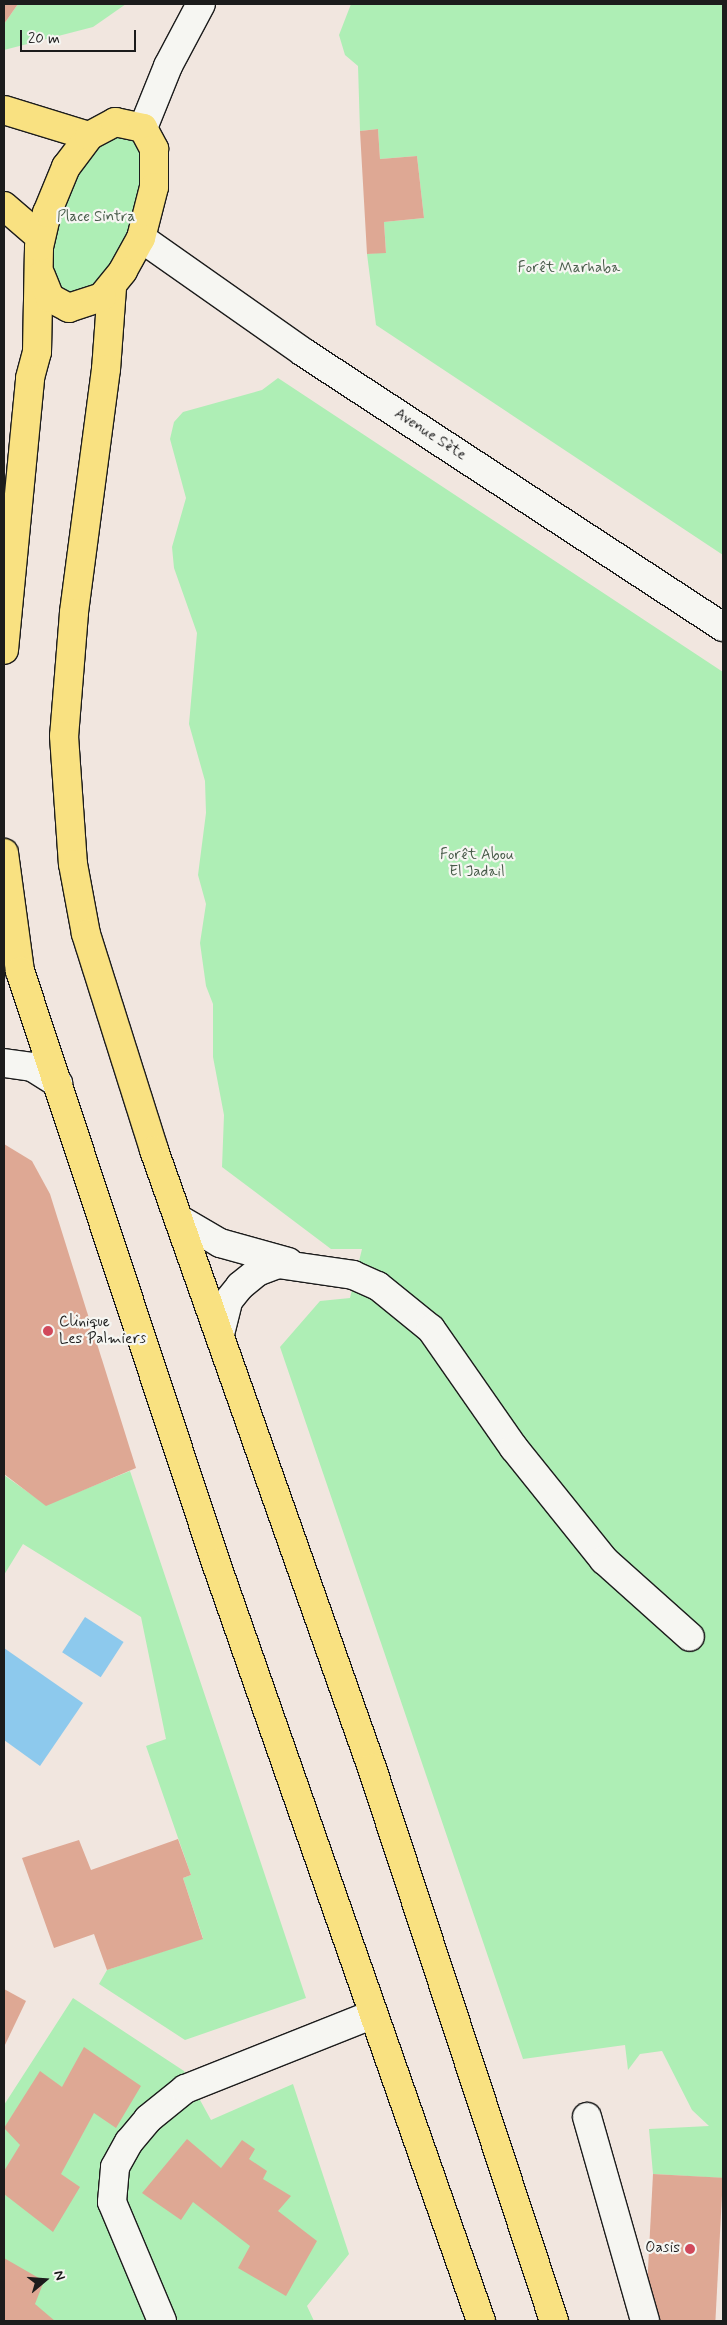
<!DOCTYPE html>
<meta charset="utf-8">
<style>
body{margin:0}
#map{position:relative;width:727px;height:2325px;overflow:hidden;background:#f1e6df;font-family:Mynerve,sans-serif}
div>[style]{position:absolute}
.green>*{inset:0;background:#aeeeb5}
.water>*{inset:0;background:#8dc9ed;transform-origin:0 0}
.building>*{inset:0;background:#dea894;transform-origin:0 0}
.roads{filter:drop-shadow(1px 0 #1c1c1c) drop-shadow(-1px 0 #1c1c1c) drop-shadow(0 1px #1c1c1c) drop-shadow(0 -1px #1c1c1c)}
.minor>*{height:28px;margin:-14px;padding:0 14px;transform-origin:14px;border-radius:14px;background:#f6f6f2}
.major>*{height:28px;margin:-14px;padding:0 14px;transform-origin:14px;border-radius:14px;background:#f9e181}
.highway>*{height:28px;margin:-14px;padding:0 14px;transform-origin:14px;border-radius:14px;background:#f9e181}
.dots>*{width:14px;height:14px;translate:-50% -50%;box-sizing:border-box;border:2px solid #f6f6f2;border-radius:50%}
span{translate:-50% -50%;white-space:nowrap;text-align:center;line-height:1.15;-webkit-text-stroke:4.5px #f6f6f2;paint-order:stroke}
.park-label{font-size:15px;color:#485b4a}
.street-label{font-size:15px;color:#1c1c1c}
.poi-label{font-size:15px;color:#1c1c1c}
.left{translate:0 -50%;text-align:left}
.right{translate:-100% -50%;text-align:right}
.frame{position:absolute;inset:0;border:5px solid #1c1c1c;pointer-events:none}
.north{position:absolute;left:20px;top:2255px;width:50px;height:50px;-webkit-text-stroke:4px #f6f6f2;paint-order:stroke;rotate:72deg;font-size:14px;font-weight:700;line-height:20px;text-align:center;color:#1c1c1c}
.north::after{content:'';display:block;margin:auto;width:18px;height:22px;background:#1c1c1c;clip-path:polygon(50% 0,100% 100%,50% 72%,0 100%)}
.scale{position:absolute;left:20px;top:30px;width:116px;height:22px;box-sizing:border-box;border:2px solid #1c1c1c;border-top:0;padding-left:6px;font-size:15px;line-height:18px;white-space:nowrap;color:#1c1c1c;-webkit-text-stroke:4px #f6f6f2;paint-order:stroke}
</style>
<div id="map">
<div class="green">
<div style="clip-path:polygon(18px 4px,126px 4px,93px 27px,4px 50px,4px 24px)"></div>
<div style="clip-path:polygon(351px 4px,723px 4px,723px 555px,376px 325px,367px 254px,386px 252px,384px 222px,424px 218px,417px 156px,380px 159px,378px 129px,360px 131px,358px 66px,345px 55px,339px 35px)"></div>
<div style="clip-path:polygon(123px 121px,155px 175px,102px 297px,47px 293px,57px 184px)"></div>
<div style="clip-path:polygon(278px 378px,723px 672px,723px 2178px,653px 2174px,649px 2129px,709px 2126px,692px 2110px,662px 2051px,640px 2054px,628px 2070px,625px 2045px,523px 2059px,280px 1347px,320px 1301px,350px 1298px,362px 1249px,331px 1249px,222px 1167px,224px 1115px,213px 1057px,213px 1004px,206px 986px,200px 943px,206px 904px,198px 875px,206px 813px,205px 781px,189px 724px,197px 633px,174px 568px,172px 547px,186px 498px,170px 439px,174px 422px,183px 412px,262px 390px)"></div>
<div style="clip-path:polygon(130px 1471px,306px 1998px,185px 2040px,99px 1984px,107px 1970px,203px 1938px,183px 1878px,191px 1875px,146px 1746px,166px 1739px,141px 1617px,23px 1544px,4px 1575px,4px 1475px,46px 1505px)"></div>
<div style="clip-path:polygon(73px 1998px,184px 2071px,211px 2120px,293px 2084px,349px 2254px,307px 2306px,314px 2321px,4px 2321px,4px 2105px)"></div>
</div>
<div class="water">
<div style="left:85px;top:1617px;width:46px;height:42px;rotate:33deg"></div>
<div style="clip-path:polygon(4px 1648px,83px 1703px,40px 1766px,4px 1740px)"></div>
</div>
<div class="building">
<div style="clip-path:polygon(4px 4px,18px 4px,4px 24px)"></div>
<div style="clip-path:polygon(378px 129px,380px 159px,417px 156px,424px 218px,384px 222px,386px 253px,367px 254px,360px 131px)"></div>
<div style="clip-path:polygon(4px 1144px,32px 1161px,50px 1194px,136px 1468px,46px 1506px,4px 1474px)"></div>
<div style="clip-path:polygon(178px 1839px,191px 1875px,183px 1878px,203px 1939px,107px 1970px,94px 1934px,54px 1948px,22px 1858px,79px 1840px,91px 1870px)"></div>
<div style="clip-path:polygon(4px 1989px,26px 2001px,4px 2047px)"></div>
<div style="clip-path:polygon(84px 2047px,141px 2086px,116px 2128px,94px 2113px,61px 2174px,80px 2187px,53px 2232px,4px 2194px,4px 2171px,20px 2145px,4px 2128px,40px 2071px,62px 2087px)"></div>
<div style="clip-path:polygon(187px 2139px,221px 2168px,242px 2140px,255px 2149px,249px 2159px,267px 2171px,263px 2179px,291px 2196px,278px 2211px,317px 2241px,286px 2296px,238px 2268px,250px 2246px,193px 2202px,181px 2220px,142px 2193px)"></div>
<div style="left:653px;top:2174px;width:70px;height:147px;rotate:3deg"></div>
<div style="clip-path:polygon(4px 2258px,44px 2281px,35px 2304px,55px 2321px,4px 2321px)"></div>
</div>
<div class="roads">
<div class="minor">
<div style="left:143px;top:128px;width:67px;rotate:-68deg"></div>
<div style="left:168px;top:66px;width:70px;rotate:-62deg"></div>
<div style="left:141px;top:238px;width:198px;rotate:35.1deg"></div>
<div style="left:303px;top:352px;width:502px;rotate:33.22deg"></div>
<div style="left:4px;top:1063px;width:28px;rotate:8deg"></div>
<div style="left:32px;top:1067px;width:31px;rotate:32deg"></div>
<div style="left:179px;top:1219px;width:48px;rotate:30.3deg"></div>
<div style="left:220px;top:1243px;width:71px;rotate:15.6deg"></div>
<div style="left:220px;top:1334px;width:34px;rotate:-76deg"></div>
<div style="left:228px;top:1301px;width:19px;rotate:-51deg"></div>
<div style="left:240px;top:1286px;width:22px;rotate:-39deg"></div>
<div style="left:257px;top:1272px;width:22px;rotate:-21deg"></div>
<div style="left:278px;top:1264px;width:76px;rotate:8.3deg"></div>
<div style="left:353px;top:1275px;width:27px;rotate:24deg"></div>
<div style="left:378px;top:1286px;width:68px;rotate:39.1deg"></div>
<div style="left:431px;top:1329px;width:145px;rotate:55.1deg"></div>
<div style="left:514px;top:1448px;width:144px;rotate:51.2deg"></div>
<div style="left:604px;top:1560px;width:115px;rotate:41.8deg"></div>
<div style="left:587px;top:2117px;width:212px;rotate:74.1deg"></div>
<div style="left:162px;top:2321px;width:129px;rotate:-112.8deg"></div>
<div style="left:112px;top:2202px;width:35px;rotate:-85deg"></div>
<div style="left:115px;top:2167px;width:29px;rotate:-61deg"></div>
<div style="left:129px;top:2142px;width:30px;rotate:-50deg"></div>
<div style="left:148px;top:2119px;width:48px;rotate:-39deg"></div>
<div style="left:185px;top:2089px;width:202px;rotate:-21.7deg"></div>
</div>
<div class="major">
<div style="left:4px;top:110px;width:89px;rotate:17deg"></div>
<div style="left:4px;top:206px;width:48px;rotate:40.7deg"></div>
</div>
<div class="highway">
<div style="left:112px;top:288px;width:81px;rotate:94.2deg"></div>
<div style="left:106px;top:369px;width:246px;rotate:97.5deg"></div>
<div style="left:74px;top:613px;width:123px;rotate:94.6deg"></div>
<div style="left:64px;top:736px;width:128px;rotate:86deg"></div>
<div style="left:73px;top:864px;width:71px;rotate:79.5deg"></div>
<div style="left:86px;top:934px;width:226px;rotate:72.5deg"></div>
<div style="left:154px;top:1150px;width:655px;rotate:70.57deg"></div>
<div style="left:372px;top:1768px;width:582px;rotate:71.78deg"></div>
<div style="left:4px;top:650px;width:273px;rotate:-84.5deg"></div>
<div style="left:30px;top:378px;width:27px;rotate:-75deg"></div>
<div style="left:37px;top:352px;width:105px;rotate:-88.9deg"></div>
<div style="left:39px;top:247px;width:35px;rotate:-77deg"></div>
<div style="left:47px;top:213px;width:50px;rotate:-67.6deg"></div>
<div style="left:66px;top:167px;width:39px;rotate:-53deg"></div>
<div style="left:89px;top:136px;width:30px;rotate:-28deg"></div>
<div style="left:115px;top:122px;width:29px;rotate:12deg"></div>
<div style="left:143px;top:128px;width:24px;rotate:62deg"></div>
<div style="left:154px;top:149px;width:38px;rotate:90deg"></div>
<div style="left:154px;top:187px;width:53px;rotate:104.3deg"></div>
<div style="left:141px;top:238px;width:38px;rotate:119deg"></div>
<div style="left:123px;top:271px;width:33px;rotate:129deg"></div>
<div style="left:102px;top:297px;width:35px;rotate:162deg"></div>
<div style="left:69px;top:308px;width:21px;rotate:-152deg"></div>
<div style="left:50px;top:298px;width:24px;rotate:-112deg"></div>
<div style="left:4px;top:853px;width:119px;rotate:82.3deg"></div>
<div style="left:20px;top:971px;width:624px;rotate:71.68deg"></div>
<div style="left:216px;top:1563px;width:803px;rotate:70.73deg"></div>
</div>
</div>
<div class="dots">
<div style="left:48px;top:1331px;background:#d1495b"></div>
<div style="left:690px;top:2249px;background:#d1495b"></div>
</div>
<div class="park-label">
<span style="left:96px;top:218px">Place Sintra</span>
<span style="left:569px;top:269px">Forêt Marhaba</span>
<span style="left:477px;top:864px">Forêt Abou<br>El Jadail</span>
</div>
<div class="street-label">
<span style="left:430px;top:435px;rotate:33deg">Avenue Sète</span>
</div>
<div class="poi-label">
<span class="left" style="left:59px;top:1331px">Clinique<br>Les Palmiers</span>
<span class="right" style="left:680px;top:2249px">Oasis</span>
</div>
<div class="frame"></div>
<div class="north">N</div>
<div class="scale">20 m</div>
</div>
